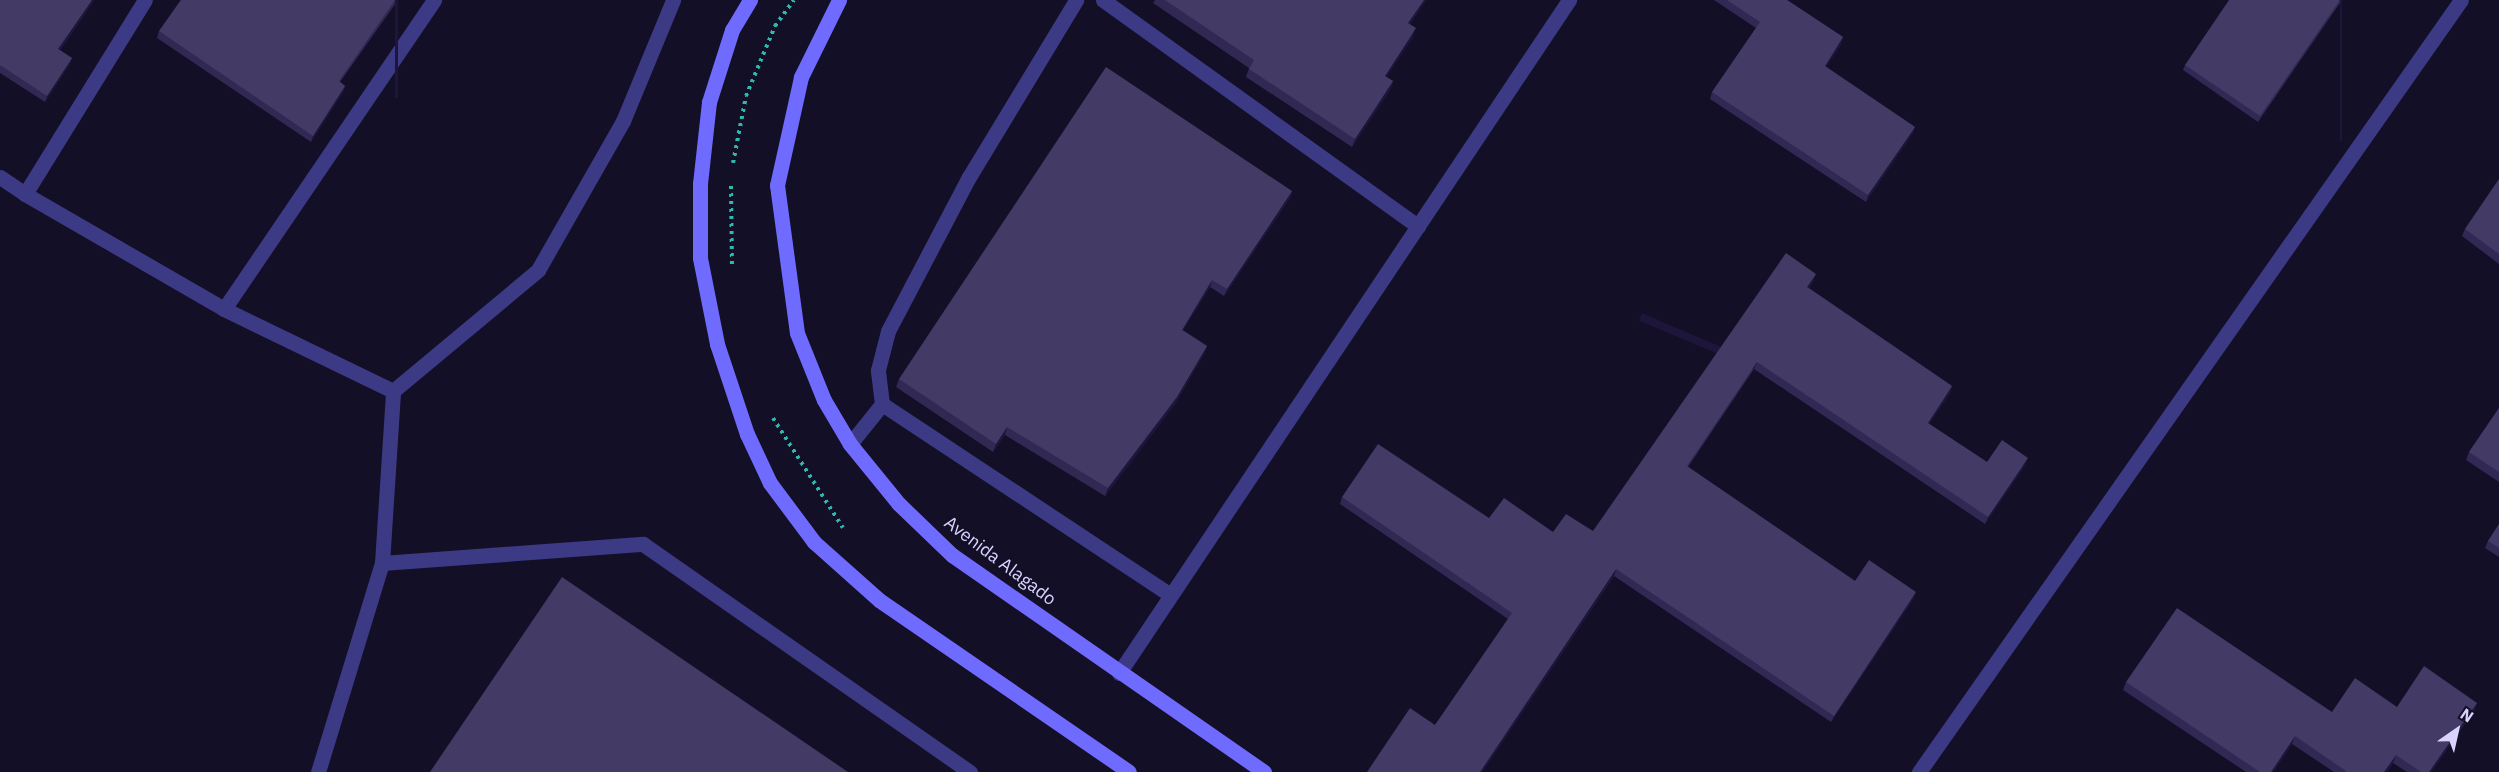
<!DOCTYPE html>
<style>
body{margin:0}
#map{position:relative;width:2499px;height:772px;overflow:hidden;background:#130f26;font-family:"IBM Plex Sans",sans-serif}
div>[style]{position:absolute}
.path>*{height:4px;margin-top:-2px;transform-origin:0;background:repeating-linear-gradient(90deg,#2fb8b0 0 3px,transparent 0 7.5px)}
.lane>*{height:15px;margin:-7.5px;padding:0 7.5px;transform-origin:7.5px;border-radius:7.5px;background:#3d3a85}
.street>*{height:15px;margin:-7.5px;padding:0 7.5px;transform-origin:7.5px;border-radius:7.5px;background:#3d3a85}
.secondary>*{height:15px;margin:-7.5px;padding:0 7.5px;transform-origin:7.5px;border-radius:7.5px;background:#6f6bff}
.wall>*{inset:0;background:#312854}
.shaded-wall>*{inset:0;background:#1d163a;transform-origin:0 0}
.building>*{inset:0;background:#433a66}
span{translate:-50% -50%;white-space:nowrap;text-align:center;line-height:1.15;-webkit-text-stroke:4.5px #130f26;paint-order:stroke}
.street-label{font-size:18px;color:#d9d4ff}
.north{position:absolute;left:2427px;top:700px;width:60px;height:60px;-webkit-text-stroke:4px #130f26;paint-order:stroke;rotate:34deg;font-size:16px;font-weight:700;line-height:24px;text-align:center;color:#d9d4ff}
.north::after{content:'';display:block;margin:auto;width:21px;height:27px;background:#d9d4ff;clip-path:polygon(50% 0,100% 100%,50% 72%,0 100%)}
</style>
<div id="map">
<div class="path">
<div style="left:733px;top:163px;width:68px;rotate:-79deg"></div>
<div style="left:746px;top:96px;width:76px;rotate:-67.5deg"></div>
<div style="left:775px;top:26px;width:32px;rotate:-54deg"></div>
<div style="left:731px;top:186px;width:79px;rotate:89.3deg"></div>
<div style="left:773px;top:418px;width:130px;rotate:57.5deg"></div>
</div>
<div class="lane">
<div style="left:224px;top:309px;width:188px;rotate:25.9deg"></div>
<div style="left:382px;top:563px;width:262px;rotate:-4.2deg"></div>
<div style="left:643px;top:544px;width:399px;rotate:34.9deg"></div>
<div style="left:318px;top:772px;width:219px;rotate:-73deg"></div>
<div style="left:382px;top:563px;width:172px;rotate:-86.3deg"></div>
<div style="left:393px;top:391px;width:189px;rotate:-39.8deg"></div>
<div style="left:538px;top:270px;width:172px;rotate:-60.3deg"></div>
<div style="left:623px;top:121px;width:131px;rotate:-67.5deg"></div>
</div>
<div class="street">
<div style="left:1103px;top:0;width:388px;rotate:35.7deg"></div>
<div style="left:0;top:177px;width:30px;rotate:34deg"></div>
<div style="left:25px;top:194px;width:228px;rotate:-58.3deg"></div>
<div style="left:25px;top:194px;width:230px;rotate:30deg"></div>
<div style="left:224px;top:309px;width:374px;rotate:-55.8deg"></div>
<div style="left:882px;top:404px;width:346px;rotate:33.5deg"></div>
<div style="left:850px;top:444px;width:51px;rotate:-51.3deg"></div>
<div style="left:882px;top:404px;width:34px;rotate:-97deg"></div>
<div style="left:878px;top:370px;width:40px;rotate:-75.6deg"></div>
<div style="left:888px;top:331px;width:174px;rotate:-62.3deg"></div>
<div style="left:969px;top:177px;width:207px;rotate:-58.8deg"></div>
<div style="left:1119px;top:673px;width:810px;rotate:-56.23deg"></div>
<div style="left:1919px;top:772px;width:943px;rotate:-54.93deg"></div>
</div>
<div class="secondary">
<div style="left:750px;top:0;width:35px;rotate:121deg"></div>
<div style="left:732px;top:30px;width:76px;rotate:107.7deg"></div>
<div style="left:709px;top:102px;width:82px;rotate:96.3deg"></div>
<div style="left:700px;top:184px;width:74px;rotate:90deg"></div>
<div style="left:700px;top:258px;width:88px;rotate:78.8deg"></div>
<div style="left:717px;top:344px;width:95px;rotate:71.6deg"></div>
<div style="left:747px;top:434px;width:54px;rotate:64.9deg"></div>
<div style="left:770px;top:483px;width:74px;rotate:53.3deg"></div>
<div style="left:814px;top:542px;width:87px;rotate:41.7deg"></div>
<div style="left:879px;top:600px;width:303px;rotate:34.5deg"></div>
<div style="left:839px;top:0;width:86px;rotate:116.3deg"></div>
<div style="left:801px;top:77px;width:111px;rotate:102.5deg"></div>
<div style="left:777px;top:185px;width:149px;rotate:82.3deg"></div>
<div style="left:797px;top:333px;width:72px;rotate:68.1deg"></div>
<div style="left:824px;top:400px;width:51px;rotate:59.4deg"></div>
<div style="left:850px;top:444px;width:77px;rotate:50.8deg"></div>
<div style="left:899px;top:504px;width:74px;rotate:43.9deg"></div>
<div style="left:952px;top:555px;width:380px;rotate:34.8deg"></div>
</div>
<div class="wall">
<div style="clip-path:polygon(0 0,93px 2px,60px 50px,72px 58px,70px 64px,45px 102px,0 73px)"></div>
<div style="clip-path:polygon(181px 0,398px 0,340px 82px,345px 86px,343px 92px,311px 142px,157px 38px,159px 31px)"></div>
<div style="clip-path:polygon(1155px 0,1426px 0,1410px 24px,1413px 37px,1386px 77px,1393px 81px,1390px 90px,1352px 147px,1246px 77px,1249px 68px,1153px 3px)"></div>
<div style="clip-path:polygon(1714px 0,1787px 0,1843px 37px,1841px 44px,1826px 67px,1915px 127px,1912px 134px,1866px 202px,1710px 99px,1712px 92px,1756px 28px)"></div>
<div style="clip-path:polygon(2342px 0,2258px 122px,2183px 70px,2185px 65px)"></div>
<div style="clip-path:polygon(2499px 179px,2499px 264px,2462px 236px,2465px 229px)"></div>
<div style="clip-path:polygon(1292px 191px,1290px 198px,1224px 296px,1210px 287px,1183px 330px,1207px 346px,1204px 354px,1175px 404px,1105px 496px,1005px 435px,993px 452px,896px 387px,899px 379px)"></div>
<div style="clip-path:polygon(1816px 274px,1813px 281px,1809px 288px,1952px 386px,1950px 393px,1929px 424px,1987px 462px,2025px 465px,1985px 524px,1754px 369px,1688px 467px,1855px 581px,1914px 598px,1831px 722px,1614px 576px,1482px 772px,1367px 772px,1435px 725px,1508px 619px,1340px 504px,1342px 497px,1489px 518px,1553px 532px,1593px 531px)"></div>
<div style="clip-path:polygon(2499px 408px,2499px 482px,2466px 460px,2469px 452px)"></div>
<div style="clip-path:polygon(2499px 524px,2499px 557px,2485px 548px,2488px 541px)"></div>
<div style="clip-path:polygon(2126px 682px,2332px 712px,2397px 707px,2477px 703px,2474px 711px,2431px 772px,2407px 772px,2393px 763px,2387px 772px,2334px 772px,2292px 744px,2273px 772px,2246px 772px,2123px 690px)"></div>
</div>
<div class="shaded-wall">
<div style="clip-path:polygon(92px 0,94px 0,93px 2px,56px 55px,58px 49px)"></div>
<div style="left:395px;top:0;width:3px;height:98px"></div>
<div style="clip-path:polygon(1424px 0,1426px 0,1405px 31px,1408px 23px)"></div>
<div style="left:2340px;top:0;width:2px;height:141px"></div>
<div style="clip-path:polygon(1416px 28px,1413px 37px,1382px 84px,1385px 76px)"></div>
<div style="clip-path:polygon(1843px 37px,1841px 44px,1822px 73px,1825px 66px)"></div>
<div style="clip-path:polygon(72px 58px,70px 64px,45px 102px,47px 96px)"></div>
<div style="clip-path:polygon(1393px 81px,1390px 90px,1352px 147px,1355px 139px)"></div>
<div style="clip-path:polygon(345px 86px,343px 92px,311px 142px,313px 136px)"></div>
<div style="clip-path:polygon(1915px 127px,1912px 134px,1866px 202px,1868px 195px)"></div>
<div style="clip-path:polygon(1292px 191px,1290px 198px,1224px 296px,1227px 289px)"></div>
<div style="clip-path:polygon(1816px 274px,1813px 281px,1805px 294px,1807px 287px)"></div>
<div style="clip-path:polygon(1212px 280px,1210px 287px,1179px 337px,1182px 330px)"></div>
<div style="clip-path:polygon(1207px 346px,1204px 354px,1175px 404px,1105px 496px,1108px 488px)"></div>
<div style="left:1757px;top:362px;width:8px;height:125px;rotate:113deg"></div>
<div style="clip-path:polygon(1952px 386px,1950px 393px,1926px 429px,1928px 423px)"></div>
<div style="clip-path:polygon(1007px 427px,1005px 435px,993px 452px,996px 444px)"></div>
<div style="clip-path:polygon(2028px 458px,2025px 465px,1985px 524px,1988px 517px)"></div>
<div style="clip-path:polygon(1616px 569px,1614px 576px,1482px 772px,1480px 772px)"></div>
<div style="clip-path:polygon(1916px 592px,1914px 598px,1831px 722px,1834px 716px)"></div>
<div style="clip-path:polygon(2477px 703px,2474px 711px,2431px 772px,2429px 772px)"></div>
<div style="clip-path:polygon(2295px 736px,2292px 744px,2273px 772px,2271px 772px)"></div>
<div style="clip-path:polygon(2396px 755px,2393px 763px,2387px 772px,2384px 772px)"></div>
</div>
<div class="building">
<div style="clip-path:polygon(0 0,92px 0,58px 49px,72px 58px,47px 96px,0 65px)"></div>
<div style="clip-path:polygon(181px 0,395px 0,339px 81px,345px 86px,313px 136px,159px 31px)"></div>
<div style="clip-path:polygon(1165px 0,1424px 0,1408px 23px,1416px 28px,1385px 76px,1393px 81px,1355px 139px,1249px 69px,1254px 60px)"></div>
<div style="clip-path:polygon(1727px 0,1787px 0,1843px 37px,1825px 66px,1915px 127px,1868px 195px,1712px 92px,1760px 22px)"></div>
<div style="clip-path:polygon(2229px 0,2340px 0,2260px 116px,2185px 65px)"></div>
<div style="clip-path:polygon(1106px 67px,1292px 191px,1227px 289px,1212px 280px,1182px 330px,1207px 346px,1177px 397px,1108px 488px,1007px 427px,996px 444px,899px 379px)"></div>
<div style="clip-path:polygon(2499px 179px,2499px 254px,2465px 229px)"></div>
<div style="clip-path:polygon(1786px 253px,1816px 274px,1807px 287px,1952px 386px,1928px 423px,1987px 462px,2002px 440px,2028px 458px,1988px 517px,1757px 362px,1687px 466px,1855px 581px,1869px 560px,1916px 592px,1834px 716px,1616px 569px,1480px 772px,1367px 772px,1410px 708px,1435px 725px,1512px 613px,1342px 497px,1378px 444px,1489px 518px,1504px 498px,1553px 532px,1566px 514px,1593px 531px)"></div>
<div style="clip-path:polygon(2499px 408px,2499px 472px,2469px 452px)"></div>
<div style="clip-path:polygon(2499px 524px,2499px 548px,2488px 541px)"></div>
<div style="clip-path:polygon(562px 577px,848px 772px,430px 772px)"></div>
<div style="clip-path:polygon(2177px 608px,2332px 712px,2355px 678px,2397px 707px,2424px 666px,2477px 703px,2429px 772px,2421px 772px,2396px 755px,2384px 772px,2345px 772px,2346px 771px,2295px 736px,2271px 772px,2260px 772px,2126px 682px)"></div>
</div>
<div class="street-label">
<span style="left:1000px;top:561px;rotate:37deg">Avenida Alagado</span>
</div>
<div class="north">N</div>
</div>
